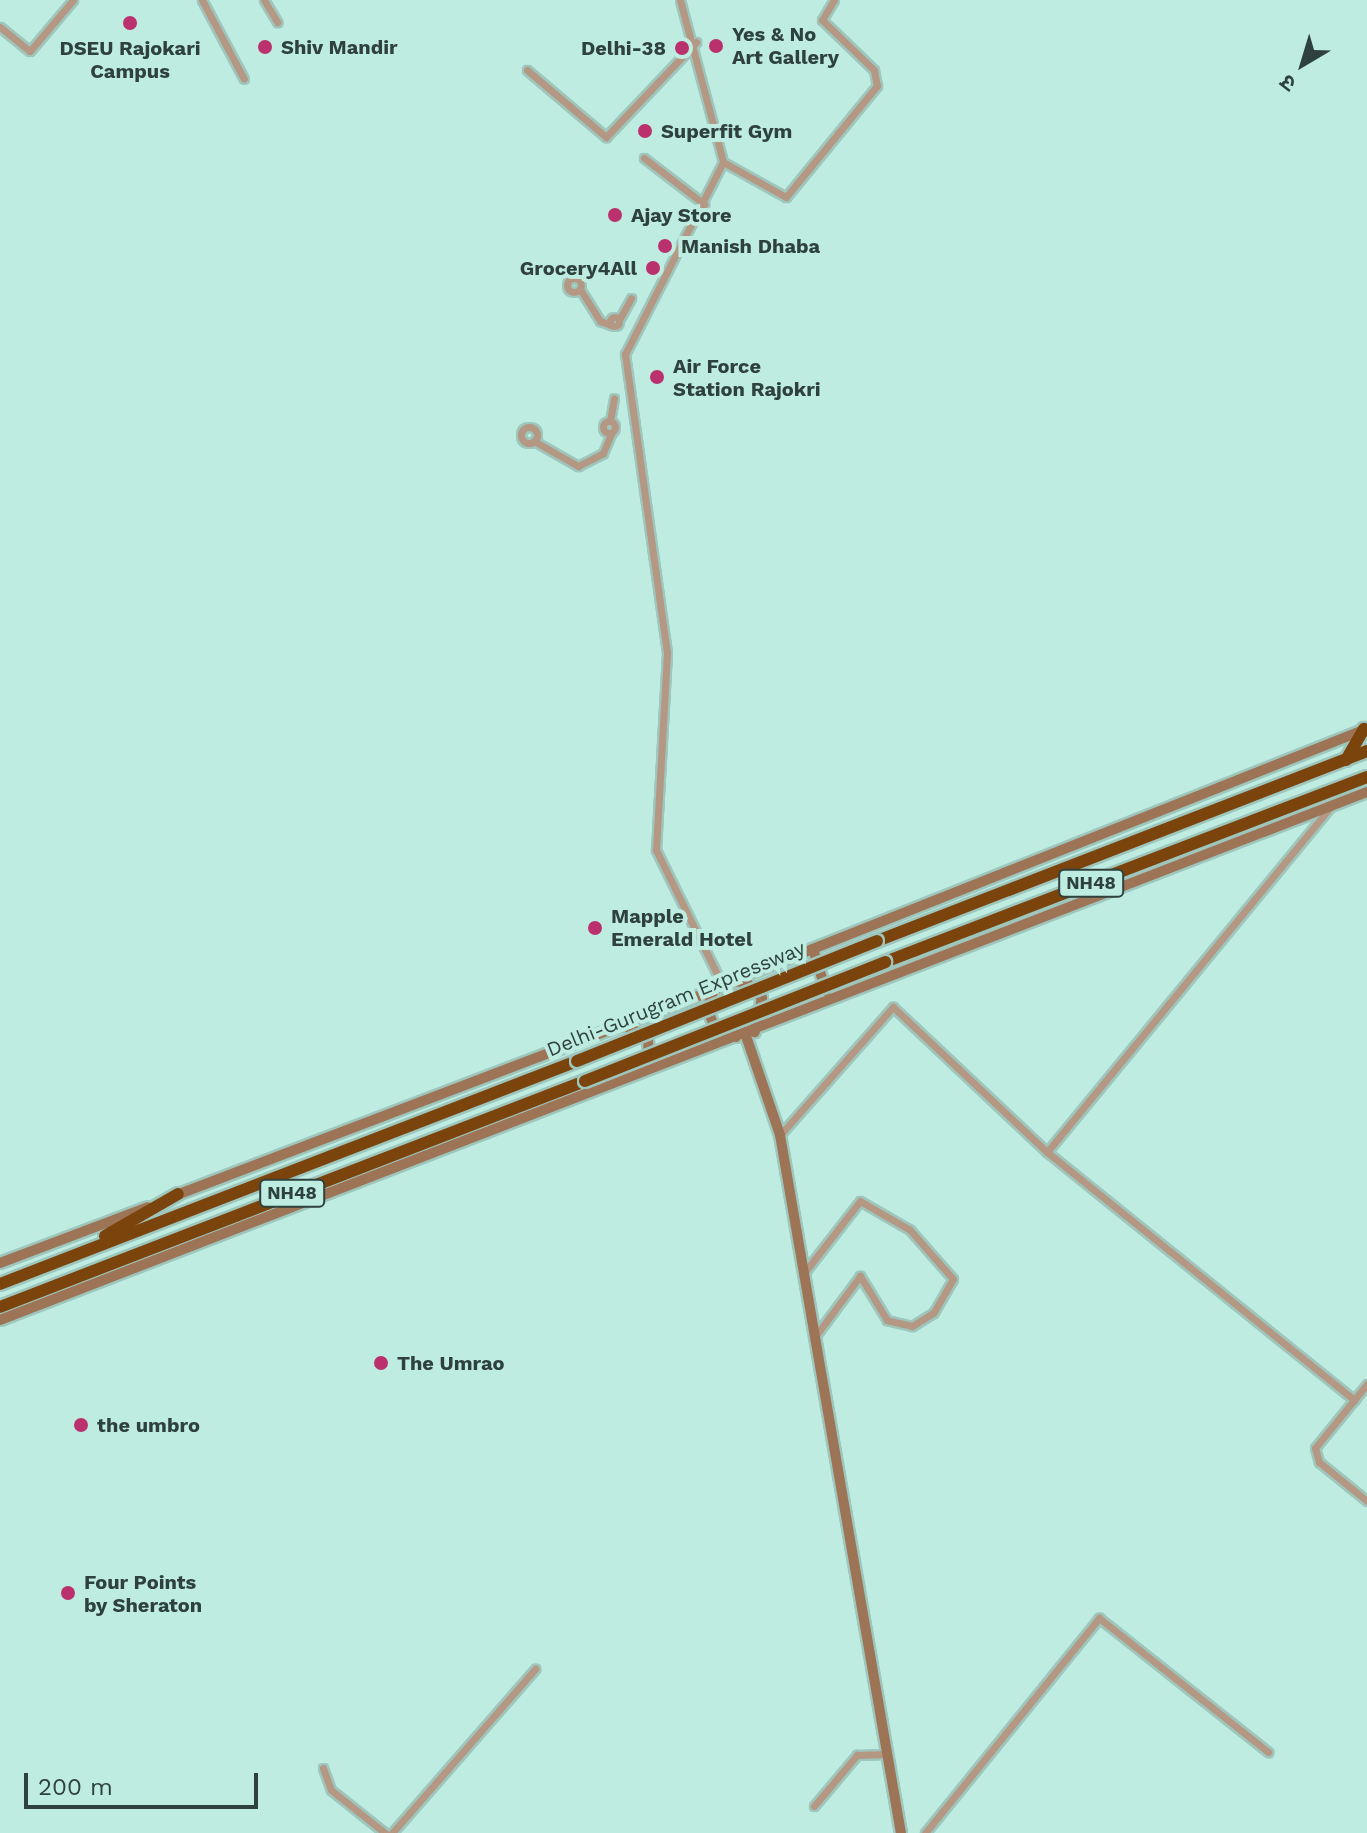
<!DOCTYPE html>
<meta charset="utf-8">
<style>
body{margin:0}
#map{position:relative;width:1367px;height:1833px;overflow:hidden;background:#beece1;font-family:"Work Sans","Noto Sans Devanagari",sans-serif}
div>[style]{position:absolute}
.roads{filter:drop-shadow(2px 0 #9ec6bd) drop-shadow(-2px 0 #9ec6bd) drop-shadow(0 2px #9ec6bd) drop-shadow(0 -2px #9ec6bd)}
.street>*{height:7px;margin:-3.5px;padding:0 3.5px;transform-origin:3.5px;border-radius:3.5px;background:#b49883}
.street>.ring{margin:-3.5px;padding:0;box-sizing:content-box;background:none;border:7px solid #b49883;border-radius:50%}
.secondary>*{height:10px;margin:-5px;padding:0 5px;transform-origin:5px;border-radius:5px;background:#9d7455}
.highway>*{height:12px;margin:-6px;padding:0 6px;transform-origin:6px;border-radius:6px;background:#7b440c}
.bridges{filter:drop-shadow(2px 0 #9ec6bd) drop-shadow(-2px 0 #9ec6bd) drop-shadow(0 2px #9ec6bd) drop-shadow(0 -2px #9ec6bd)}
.highway-bridge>*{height:12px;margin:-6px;padding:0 6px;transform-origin:6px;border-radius:6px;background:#7b440c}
.dots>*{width:22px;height:22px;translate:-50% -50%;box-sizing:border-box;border:4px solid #beece1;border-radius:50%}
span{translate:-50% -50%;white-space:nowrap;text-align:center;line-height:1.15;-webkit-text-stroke:8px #beece1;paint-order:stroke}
.shield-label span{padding:2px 6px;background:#beece1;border:2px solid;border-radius:6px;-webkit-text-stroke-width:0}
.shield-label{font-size:18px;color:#2e413d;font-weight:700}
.poi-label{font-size:20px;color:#2e413d;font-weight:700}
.left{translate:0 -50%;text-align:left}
.right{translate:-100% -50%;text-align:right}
.street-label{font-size:20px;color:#2e413d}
.north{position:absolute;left:1263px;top:24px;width:80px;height:80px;-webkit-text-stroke:6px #beece1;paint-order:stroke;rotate:218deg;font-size:22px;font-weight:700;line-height:32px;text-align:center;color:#2e413d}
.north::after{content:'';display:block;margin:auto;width:28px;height:36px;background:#2e413d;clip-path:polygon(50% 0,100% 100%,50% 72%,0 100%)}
.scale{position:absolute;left:24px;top:1773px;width:234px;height:36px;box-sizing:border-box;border:4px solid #2e413d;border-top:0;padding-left:10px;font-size:24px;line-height:28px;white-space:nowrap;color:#2e413d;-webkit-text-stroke:6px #beece1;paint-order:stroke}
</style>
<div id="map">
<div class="roads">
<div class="street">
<div style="left:202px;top:0;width:89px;rotate:62deg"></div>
<div style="left:264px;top:0;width:26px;rotate:59deg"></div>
<div style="left:680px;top:0;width:168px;rotate:75.1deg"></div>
<div style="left:723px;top:162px;width:216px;rotate:117deg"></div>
<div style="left:625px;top:354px;width:302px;rotate:82deg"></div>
<div style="left:667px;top:653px;width:197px;rotate:93.2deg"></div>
<div style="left:656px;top:850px;width:149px;rotate:63.8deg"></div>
<div style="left:0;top:27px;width:38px;rotate:39deg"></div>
<div style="left:30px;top:51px;width:67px;rotate:-49.9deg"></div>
<div style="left:527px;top:70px;width:104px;rotate:40.3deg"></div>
<div style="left:606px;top:137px;width:131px;rotate:-46.5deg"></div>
<div style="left:644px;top:158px;width:76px;rotate:37.5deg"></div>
<div style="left:723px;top:162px;width:72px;rotate:29.1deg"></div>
<div style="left:786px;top:197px;width:144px;rotate:-50.7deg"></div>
<div style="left:877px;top:86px;width:16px;rotate:-101deg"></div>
<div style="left:874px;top:70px;width:72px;rotate:-136.1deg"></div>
<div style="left:822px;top:20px;width:23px;rotate:-59deg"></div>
<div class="ring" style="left:567px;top:278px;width:7px;height:7px"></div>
<div style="left:580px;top:289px;width:38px;rotate:58deg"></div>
<div style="left:600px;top:321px;width:12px;rotate:20deg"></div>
<div class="ring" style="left:610.5px;top:317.5px;width:2px;height:2px"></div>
<div style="left:619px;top:320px;width:25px;rotate:-61deg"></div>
<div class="ring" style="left:603px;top:421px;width:5px;height:5px"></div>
<div style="left:610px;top:421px;width:23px;rotate:-80deg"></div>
<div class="ring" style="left:521px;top:427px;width:9px;height:9px"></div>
<div style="left:534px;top:441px;width:51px;rotate:29.6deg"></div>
<div style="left:578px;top:466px;width:28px;rotate:-27deg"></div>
<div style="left:603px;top:453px;width:21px;rotate:-67deg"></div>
<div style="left:780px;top:1135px;width:171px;rotate:-48.6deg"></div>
<div style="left:893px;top:1007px;width:212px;rotate:43.3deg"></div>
<div style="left:1047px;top:1152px;width:395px;rotate:38.9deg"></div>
<div style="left:1047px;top:1152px;width:445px;rotate:-50.6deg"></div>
<div style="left:804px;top:1273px;width:91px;rotate:-52.1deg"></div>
<div style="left:860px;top:1201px;width:58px;rotate:30.1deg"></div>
<div style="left:910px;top:1230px;width:65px;rotate:48.7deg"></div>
<div style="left:953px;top:1279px;width:39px;rotate:120deg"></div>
<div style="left:933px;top:1313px;width:25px;rotate:148deg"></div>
<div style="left:912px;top:1326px;width:26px;rotate:-167deg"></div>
<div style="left:887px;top:1320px;width:52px;rotate:-121.5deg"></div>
<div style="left:860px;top:1276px;width:77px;rotate:126.6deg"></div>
<div style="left:1367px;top:1384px;width:82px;rotate:129.1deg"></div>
<div style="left:1315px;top:1448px;width:15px;rotate:74deg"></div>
<div style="left:1319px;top:1462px;width:62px;rotate:39.1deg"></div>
<div style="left:323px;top:1768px;width:23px;rotate:70deg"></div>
<div style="left:331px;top:1790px;width:69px;rotate:38.5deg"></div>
<div style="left:814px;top:1806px;width:67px;rotate:-49.9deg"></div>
<div style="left:857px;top:1755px;width:30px;rotate:-2deg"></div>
<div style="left:392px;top:1833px;width:218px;rotate:-48.9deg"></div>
<div style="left:925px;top:1833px;width:277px;rotate:-51deg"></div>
<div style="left:1099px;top:1618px;width:216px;rotate:38.4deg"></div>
</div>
<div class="secondary">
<div style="left:813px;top:949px;width:44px;rotate:72.8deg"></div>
<div style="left:732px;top:981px;width:682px;rotate:-21.68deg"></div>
<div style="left:624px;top:1025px;width:27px;rotate:28deg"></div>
<div style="left:648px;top:1038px;width:23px;rotate:88deg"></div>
<div style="left:746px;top:1036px;width:105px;rotate:71deg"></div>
<div style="left:780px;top:1135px;width:708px;rotate:80.17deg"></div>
<div style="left:736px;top:1037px;width:23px;rotate:-157deg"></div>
<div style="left:715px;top:1028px;width:22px;rotate:-112deg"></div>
<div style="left:707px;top:1008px;width:19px;rotate:-69deg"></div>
<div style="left:714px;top:990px;width:20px;rotate:-27deg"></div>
<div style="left:732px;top:981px;width:15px;rotate:8deg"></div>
<div style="left:747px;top:983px;width:21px;rotate:45deg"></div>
<div style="left:762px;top:998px;width:35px;rotate:102deg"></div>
<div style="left:174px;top:1196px;width:578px;rotate:-20.88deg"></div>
<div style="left:0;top:1263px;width:158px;rotate:-20.7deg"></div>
<div style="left:0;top:1320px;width:1465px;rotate:-21.12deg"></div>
</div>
<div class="highway">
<div style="left:1346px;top:760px;width:36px;rotate:-60deg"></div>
<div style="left:877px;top:941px;width:526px;rotate:-21.19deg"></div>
<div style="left:885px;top:962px;width:516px;rotate:-21deg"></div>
<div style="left:105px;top:1236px;width:84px;rotate:-29.9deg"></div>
<div style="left:0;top:1284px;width:619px;rotate:-21.13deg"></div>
<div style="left:0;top:1307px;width:627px;rotate:-21.12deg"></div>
</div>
</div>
<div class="bridges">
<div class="highway-bridge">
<div style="left:577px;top:1061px;width:323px;rotate:-21.8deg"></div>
<div style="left:585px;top:1081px;width:323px;rotate:-21.6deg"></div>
</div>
</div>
<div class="dots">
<div style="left:130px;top:23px;background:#bb316d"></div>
<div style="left:716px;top:46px;background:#bb316d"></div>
<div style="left:265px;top:47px;background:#bb316d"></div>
<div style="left:682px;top:48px;background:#bb316d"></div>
<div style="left:645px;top:131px;background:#bb316d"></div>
<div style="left:615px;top:215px;background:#bb316d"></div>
<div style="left:665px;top:246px;background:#bb316d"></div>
<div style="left:653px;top:268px;background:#bb316d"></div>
<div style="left:657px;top:377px;background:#bb316d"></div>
<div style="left:595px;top:928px;background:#bb316d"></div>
<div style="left:381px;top:1363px;background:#bb316d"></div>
<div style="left:81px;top:1425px;background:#bb316d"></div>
<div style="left:68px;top:1593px;background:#bb316d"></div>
</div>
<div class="shield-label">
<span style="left:1091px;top:883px">NH48</span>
<span style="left:292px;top:1193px">NH48</span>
</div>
<div class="poi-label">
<span class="left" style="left:732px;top:46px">Yes &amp; No<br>Art Gallery</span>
<span class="left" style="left:281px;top:47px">Shiv Mandir</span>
<span style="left:130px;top:60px">DSEU Rajokari<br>Campus</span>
<span class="right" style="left:666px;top:48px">Delhi-38</span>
<span class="left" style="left:661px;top:131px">Superfit Gym</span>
<span class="left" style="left:631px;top:215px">Ajay Store</span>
<span class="left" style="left:681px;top:246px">Manish Dhaba</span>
<span class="right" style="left:637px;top:268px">Grocery4All</span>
<span class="left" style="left:673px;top:378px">Air Force<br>Station Rajokri</span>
<span class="left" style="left:611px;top:928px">Mapple<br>Emerald Hotel</span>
<span class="left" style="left:397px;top:1363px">The Umrao</span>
<span class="left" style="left:97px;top:1425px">the umbro</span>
<span class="left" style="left:84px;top:1594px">Four Points<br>by Sheraton</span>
</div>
<div class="street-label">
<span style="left:676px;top:999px;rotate:-22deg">Delhi-Gurugram Expressway</span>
</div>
<div class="north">उ</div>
<div class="scale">200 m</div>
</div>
